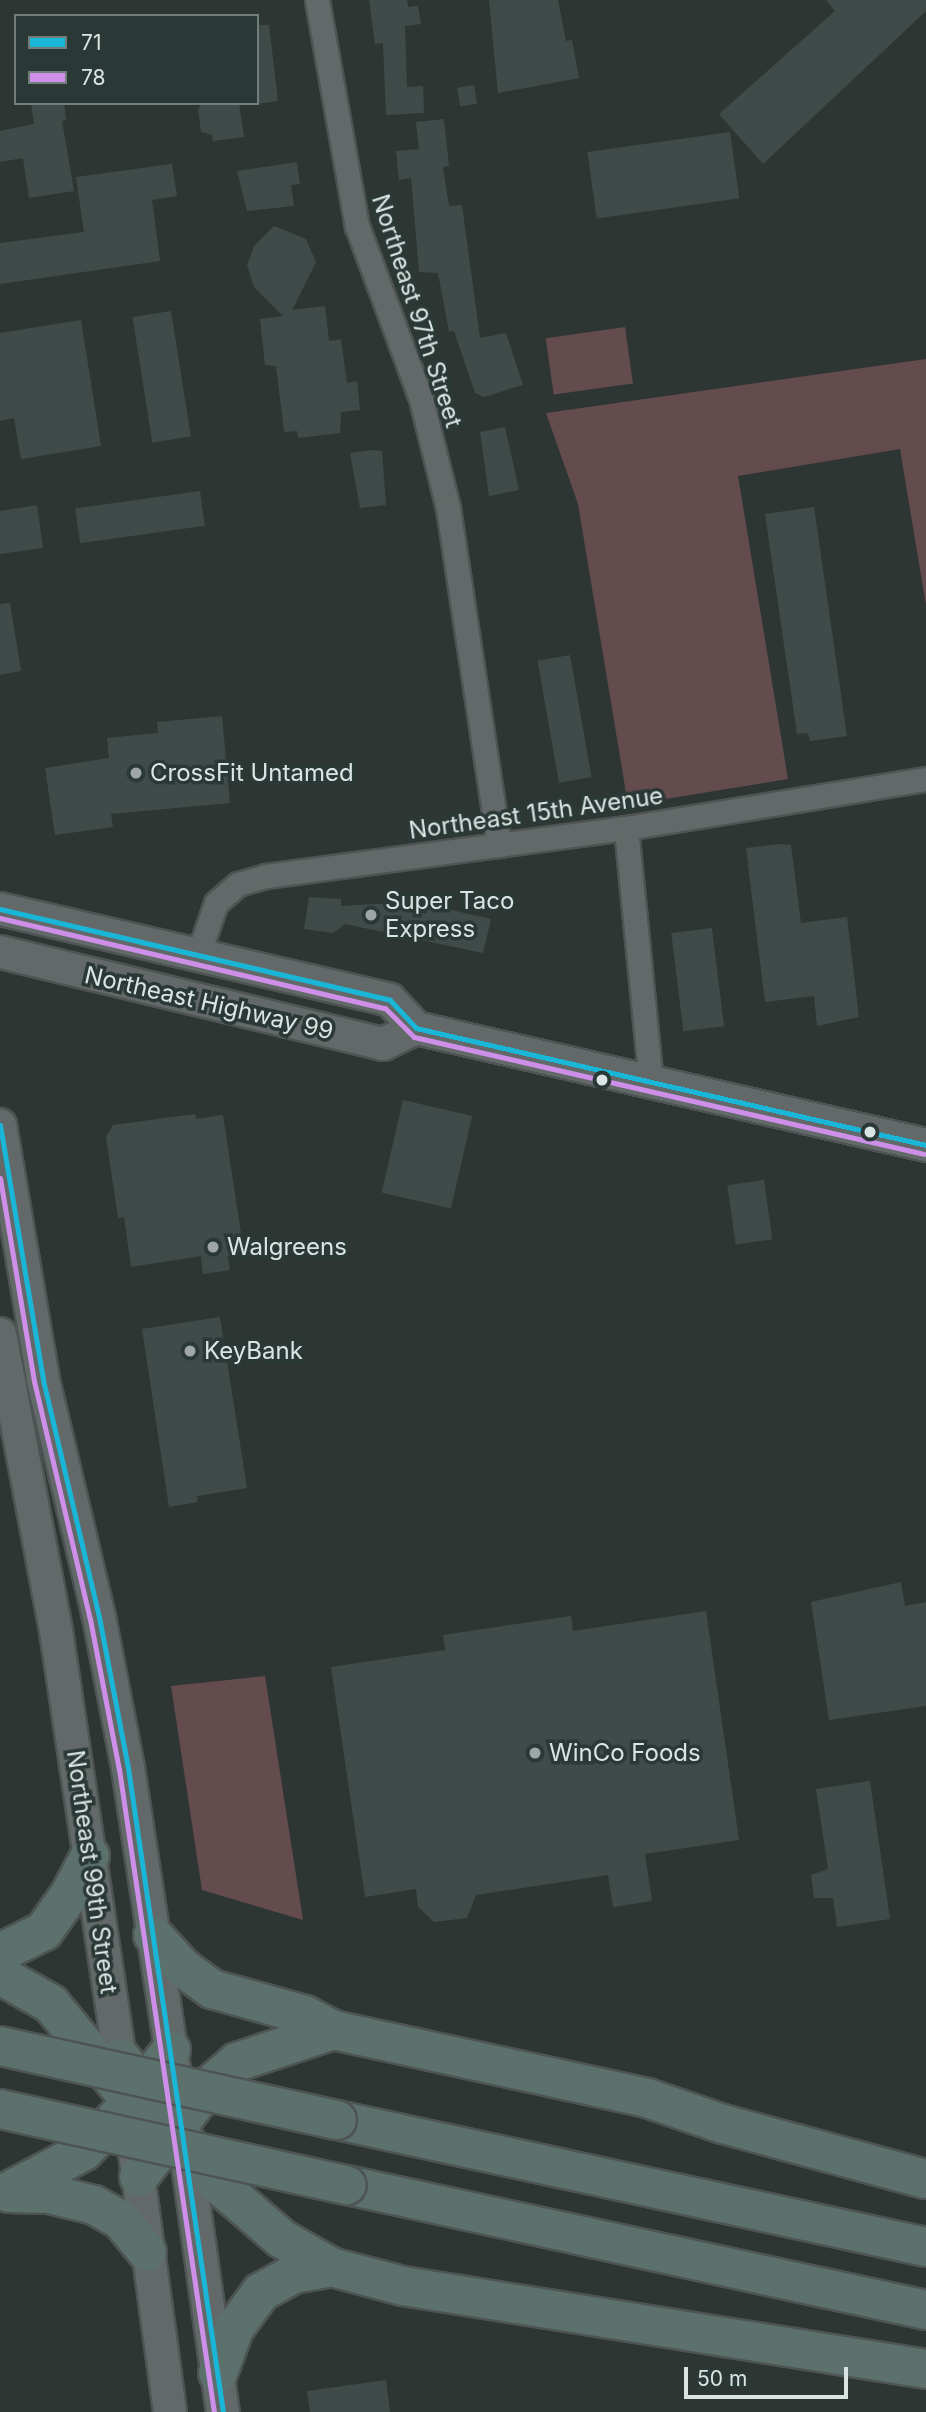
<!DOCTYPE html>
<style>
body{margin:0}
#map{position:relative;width:926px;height:2412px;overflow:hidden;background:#2e3634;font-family:Inter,sans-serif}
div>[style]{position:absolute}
.green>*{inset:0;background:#644b4e;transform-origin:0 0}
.building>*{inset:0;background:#404b49;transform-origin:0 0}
.roads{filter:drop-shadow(2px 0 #4d5453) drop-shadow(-2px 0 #4d5453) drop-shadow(0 2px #4d5453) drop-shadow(0 -2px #4d5453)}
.minor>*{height:23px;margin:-11.5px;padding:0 11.5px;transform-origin:11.5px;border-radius:11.5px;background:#636968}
.secondary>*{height:32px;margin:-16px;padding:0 16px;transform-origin:16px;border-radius:16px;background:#636968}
.motorway>*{height:38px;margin:-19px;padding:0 19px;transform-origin:19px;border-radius:19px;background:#5c706c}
.bridges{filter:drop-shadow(2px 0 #4d5453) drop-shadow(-2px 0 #4d5453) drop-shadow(0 2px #4d5453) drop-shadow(0 -2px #4d5453)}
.motorway-bridge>*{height:38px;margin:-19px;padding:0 19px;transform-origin:19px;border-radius:19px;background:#5c706c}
.bus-1>*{height:5px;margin:-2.5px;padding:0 2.5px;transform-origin:2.5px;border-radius:2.5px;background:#1ab6d8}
.bus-2>*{height:5px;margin:-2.5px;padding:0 2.5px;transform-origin:2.5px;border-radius:2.5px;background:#ce8fe9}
.dots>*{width:19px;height:19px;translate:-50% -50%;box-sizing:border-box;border:4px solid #2a3936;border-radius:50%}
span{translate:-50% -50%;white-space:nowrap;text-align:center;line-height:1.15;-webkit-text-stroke:7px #2a3936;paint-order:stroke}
.street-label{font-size:24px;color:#dae4e2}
.poi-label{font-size:24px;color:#dae4e2}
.left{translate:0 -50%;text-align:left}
.legend{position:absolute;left:14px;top:14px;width:245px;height:91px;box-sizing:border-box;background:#2a3936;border:2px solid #707d7b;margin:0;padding:9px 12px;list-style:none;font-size:21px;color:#dae4e2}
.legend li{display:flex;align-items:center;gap:14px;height:35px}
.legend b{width:35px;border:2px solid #707d7b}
.scale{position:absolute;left:684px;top:2367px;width:164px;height:32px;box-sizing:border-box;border:4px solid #dae4e2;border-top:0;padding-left:9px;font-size:21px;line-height:24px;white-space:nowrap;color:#dae4e2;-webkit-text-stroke:5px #2a3936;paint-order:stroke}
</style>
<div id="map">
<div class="green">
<div style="left:625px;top:327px;width:57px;height:80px;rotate:82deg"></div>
<div style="clip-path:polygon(926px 359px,926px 605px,900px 449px,738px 476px,788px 779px,628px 805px,578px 504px,546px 413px)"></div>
<div style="clip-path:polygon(265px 1676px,303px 1920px,202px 1890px,171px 1686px)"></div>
</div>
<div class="building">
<div style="clip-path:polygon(369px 0,407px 0,408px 7px,418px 6px,421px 24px,405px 26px,407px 87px,423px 86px,424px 113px,386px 115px,383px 43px,375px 44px)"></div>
<div style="clip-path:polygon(489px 0,558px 0,566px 41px,572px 40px,579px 78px,498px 93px)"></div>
<div style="clip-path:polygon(826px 0,926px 0,926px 11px,763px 164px,719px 114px,835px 11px)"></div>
<div style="clip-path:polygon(257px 25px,269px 25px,278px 101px,257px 104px)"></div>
<div style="left:474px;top:85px;width:19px;height:17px;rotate:81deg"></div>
<div style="clip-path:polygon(31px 103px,64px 103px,66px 120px,62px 121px,74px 191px,29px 198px,23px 158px,0 162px,0 131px,34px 124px)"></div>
<div style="clip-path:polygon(202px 103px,239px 103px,244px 137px,213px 141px,212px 135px,201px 132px,198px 109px)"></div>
<div style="clip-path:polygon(444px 119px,449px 166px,443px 167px,449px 206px,462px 205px,480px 338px,506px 333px,523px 385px,484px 397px,475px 393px,454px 331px,449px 332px,438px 273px,419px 272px,411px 178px,399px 180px,396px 151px,419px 149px,416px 122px)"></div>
<div style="left:730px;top:132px;width:67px;height:144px;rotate:82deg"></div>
<div style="clip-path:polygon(297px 162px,300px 184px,291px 185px,294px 206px,247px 211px,237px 171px)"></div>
<div style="clip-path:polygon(172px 164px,177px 196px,152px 200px,160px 261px,0 284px,0 243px,84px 232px,76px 177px)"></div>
<div style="clip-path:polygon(274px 226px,306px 239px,316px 262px,292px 310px,325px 306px,329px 341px,341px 339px,347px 383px,357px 381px,360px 410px,341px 412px,340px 433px,298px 438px,297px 431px,284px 432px,276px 366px,265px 365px,260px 319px,283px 316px,254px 287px,247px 265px,254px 246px)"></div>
<div style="left:171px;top:311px;width:127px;height:39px;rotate:81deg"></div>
<div style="clip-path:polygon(81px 320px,101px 446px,21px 459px,14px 418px,0 421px,0 333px)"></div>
<div style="clip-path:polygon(505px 427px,519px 490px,489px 496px,480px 432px)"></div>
<div style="clip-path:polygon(372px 450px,382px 451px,386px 505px,360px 508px,350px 453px)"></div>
<div style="left:200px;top:491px;width:35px;height:126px;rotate:82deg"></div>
<div style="clip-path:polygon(37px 505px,43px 548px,0 554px,0 511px)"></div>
<div style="clip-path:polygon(814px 507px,847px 736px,810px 741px,808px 733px,797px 734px,765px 514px)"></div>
<div style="clip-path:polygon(10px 603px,21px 671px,0 675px,0 604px)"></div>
<div style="left:570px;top:655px;width:124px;height:33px;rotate:80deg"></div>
<div style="clip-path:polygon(222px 716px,230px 803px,111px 814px,113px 827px,55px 835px,45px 768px,109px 758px,107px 738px,158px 733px,157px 722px)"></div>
<div style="clip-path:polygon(781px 844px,791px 845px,801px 923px,847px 917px,859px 1017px,817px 1026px,814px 996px,765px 1002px,746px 848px)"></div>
<div style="clip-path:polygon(309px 897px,341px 899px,341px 906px,395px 903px,426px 914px,430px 905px,491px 919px,483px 953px,345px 924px,333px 933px,304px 929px)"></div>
<div style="left:712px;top:928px;width:99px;height:41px;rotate:83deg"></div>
<div style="left:403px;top:1100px;width:71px;height:95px;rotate:13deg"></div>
<div style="clip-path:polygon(195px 1114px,196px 1119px,223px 1115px,242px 1240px,228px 1257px,230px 1270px,203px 1274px,201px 1256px,131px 1267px,124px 1217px,118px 1218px,106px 1137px,113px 1125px)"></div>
<div style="left:764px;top:1180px;width:60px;height:37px;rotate:82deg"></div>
<div style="clip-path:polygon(220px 1317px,247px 1488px,197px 1496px,198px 1502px,169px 1507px,142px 1329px)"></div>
<div style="clip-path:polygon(901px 1582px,905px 1606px,926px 1602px,926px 1706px,829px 1720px,811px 1602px)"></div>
<div style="clip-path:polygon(706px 1611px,739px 1840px,645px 1854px,652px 1901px,613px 1907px,608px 1875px,476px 1895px,467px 1918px,434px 1922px,418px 1907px,416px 1889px,365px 1897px,331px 1667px,445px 1650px,443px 1635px,571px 1616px,573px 1631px)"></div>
<div style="clip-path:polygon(870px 1781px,890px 1919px,837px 1927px,833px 1898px,814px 1898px,811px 1875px,828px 1869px,816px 1789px)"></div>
<div style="clip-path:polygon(386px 2380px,390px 2412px,310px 2412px,307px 2391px)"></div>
</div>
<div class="roads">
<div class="minor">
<div style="left:317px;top:0;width:230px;rotate:80deg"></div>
<div style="left:357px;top:226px;width:184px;rotate:69.7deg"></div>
<div style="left:421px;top:399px;width:112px;rotate:76.1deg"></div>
<div style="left:448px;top:508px;width:341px;rotate:81.4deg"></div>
<div style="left:626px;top:828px;width:254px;rotate:84.4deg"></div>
<div style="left:198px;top:955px;width:55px;rotate:-70.9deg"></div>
<div style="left:216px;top:903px;width:29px;rotate:-41deg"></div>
<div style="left:238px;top:884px;width:29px;rotate:-16deg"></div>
<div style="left:266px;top:876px;width:363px;rotate:-7.6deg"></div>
<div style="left:626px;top:828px;width:304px;rotate:-9.3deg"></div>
</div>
<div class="secondary">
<div style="left:0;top:909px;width:400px;rotate:13.1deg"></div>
<div style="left:390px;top:1000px;width:38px;rotate:47deg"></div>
<div style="left:416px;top:1028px;width:523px;rotate:12.92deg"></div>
<div style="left:0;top:952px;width:394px;rotate:13.5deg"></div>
<div style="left:383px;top:1044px;width:37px;rotate:-26deg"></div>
<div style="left:0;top:1125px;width:259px;rotate:80.4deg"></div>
<div style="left:43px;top:1380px;width:244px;rotate:76.7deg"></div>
<div style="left:99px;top:1617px;width:154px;rotate:79.1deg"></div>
<div style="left:128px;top:1768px;width:310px;rotate:81.3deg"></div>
<div style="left:0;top:1334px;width:302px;rotate:79.3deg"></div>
<div style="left:56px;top:1631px;width:455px;rotate:81.5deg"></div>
<div style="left:184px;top:2136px;width:279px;rotate:82deg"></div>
<div style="left:135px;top:2153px;width:261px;rotate:82.3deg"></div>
</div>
<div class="motorway">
<div style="left:153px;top:1935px;width:45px;rotate:47.7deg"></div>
<div style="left:183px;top:1968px;width:36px;rotate:36deg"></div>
<div style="left:212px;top:1989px;width:97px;rotate:15.6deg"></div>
<div style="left:305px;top:2015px;width:32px;rotate:28deg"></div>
<div style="left:333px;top:2030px;width:321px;rotate:12.2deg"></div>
<div style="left:647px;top:2098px;width:80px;rotate:18.9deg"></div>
<div style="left:723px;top:2124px;width:210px;rotate:15.2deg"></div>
<div style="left:0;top:1953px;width:49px;rotate:-26.6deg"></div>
<div style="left:44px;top:1931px;width:45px;rotate:-54.9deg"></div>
<div style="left:70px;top:1894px;width:43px;rotate:-62.2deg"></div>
<div style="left:0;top:1975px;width:59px;rotate:29.6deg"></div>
<div style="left:51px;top:2004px;width:109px;rotate:50.6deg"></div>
<div style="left:121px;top:2058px;width:159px;rotate:52.4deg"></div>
<div style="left:218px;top:2184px;width:84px;rotate:40.7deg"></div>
<div style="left:282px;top:2239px;width:56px;rotate:29.7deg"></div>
<div style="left:331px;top:2267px;width:74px;rotate:14.8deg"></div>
<div style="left:403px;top:2286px;width:530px;rotate:9.02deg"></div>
<div style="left:337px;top:2120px;width:603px;rotate:12.17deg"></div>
<div style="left:139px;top:2177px;width:112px;rotate:-52.6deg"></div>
<div style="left:207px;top:2088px;width:40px;rotate:-41deg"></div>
<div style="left:237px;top:2062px;width:101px;rotate:-18.4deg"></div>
<div style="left:347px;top:2185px;width:592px;rotate:12.18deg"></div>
<div style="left:7px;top:2192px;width:87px;rotate:-28deg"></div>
<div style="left:84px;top:2151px;width:62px;rotate:-45.7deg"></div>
<div style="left:127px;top:2107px;width:72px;rotate:-52.3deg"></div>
<div style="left:9px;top:2193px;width:40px;rotate:1.4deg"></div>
<div style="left:49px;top:2194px;width:46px;rotate:13.7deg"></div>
<div style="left:94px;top:2205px;width:31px;rotate:29deg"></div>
<div style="left:121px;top:2220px;width:41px;rotate:50.9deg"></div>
<div style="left:218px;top:2373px;width:47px;rotate:-70deg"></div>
<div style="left:234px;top:2329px;width:46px;rotate:-53.9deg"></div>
<div style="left:261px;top:2292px;width:37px;rotate:-29deg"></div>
<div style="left:293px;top:2274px;width:39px;rotate:-10deg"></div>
</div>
</div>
<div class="bridges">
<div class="motorway-bridge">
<div style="left:0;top:2046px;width:345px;rotate:12.4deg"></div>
<div style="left:0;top:2109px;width:355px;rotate:12.4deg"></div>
</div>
</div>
<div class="bus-1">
<div style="left:0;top:909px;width:400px;rotate:13.1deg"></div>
<div style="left:390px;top:1000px;width:38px;rotate:47deg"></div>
<div style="left:416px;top:1028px;width:523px;rotate:12.92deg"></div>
<div style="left:0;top:1125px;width:259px;rotate:80.4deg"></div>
<div style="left:43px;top:1380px;width:244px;rotate:76.7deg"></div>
<div style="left:99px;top:1617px;width:154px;rotate:79.1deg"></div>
<div style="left:128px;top:1768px;width:651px;rotate:81.61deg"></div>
</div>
<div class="bus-2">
<div style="left:0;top:918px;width:395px;rotate:13.2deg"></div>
<div style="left:385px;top:1008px;width:41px;rotate:45deg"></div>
<div style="left:414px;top:1037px;width:523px;rotate:12.92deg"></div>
<div style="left:0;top:1178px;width:206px;rotate:80.5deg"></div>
<div style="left:34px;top:1381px;width:244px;rotate:76.8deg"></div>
<div style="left:90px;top:1619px;width:153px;rotate:79.1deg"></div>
<div style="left:119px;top:1769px;width:650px;rotate:81.6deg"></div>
</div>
<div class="dots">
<div style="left:136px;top:773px;background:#9ea7a5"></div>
<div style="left:371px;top:915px;background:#9ea7a5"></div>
<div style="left:602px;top:1080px;background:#dae4e2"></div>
<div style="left:870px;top:1132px;background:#dae4e2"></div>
<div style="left:213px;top:1247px;background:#9ea7a5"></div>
<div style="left:190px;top:1351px;background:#9ea7a5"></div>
<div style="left:535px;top:1753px;background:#9ea7a5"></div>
</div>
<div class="street-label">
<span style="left:417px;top:311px;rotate:72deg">Northeast 97th Street</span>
<span style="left:536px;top:813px;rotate:-8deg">Northeast 15th Avenue</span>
<span style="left:209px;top:1003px;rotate:13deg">Northeast Highway 99</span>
<span style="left:92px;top:1872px;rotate:82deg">Northeast 99th Street</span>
</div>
<div class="poi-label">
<span class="left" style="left:150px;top:773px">CrossFit Untamed</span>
<span class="left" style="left:385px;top:915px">Super Taco<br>Express</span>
<span class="left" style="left:227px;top:1247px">Walgreens</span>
<span class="left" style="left:204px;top:1351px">KeyBank</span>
<span class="left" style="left:549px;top:1753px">WinCo Foods</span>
</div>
<ul class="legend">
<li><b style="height:9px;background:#1ab6d8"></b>71</li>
<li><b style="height:9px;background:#ce8fe9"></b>78</li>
</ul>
<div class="scale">50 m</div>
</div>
